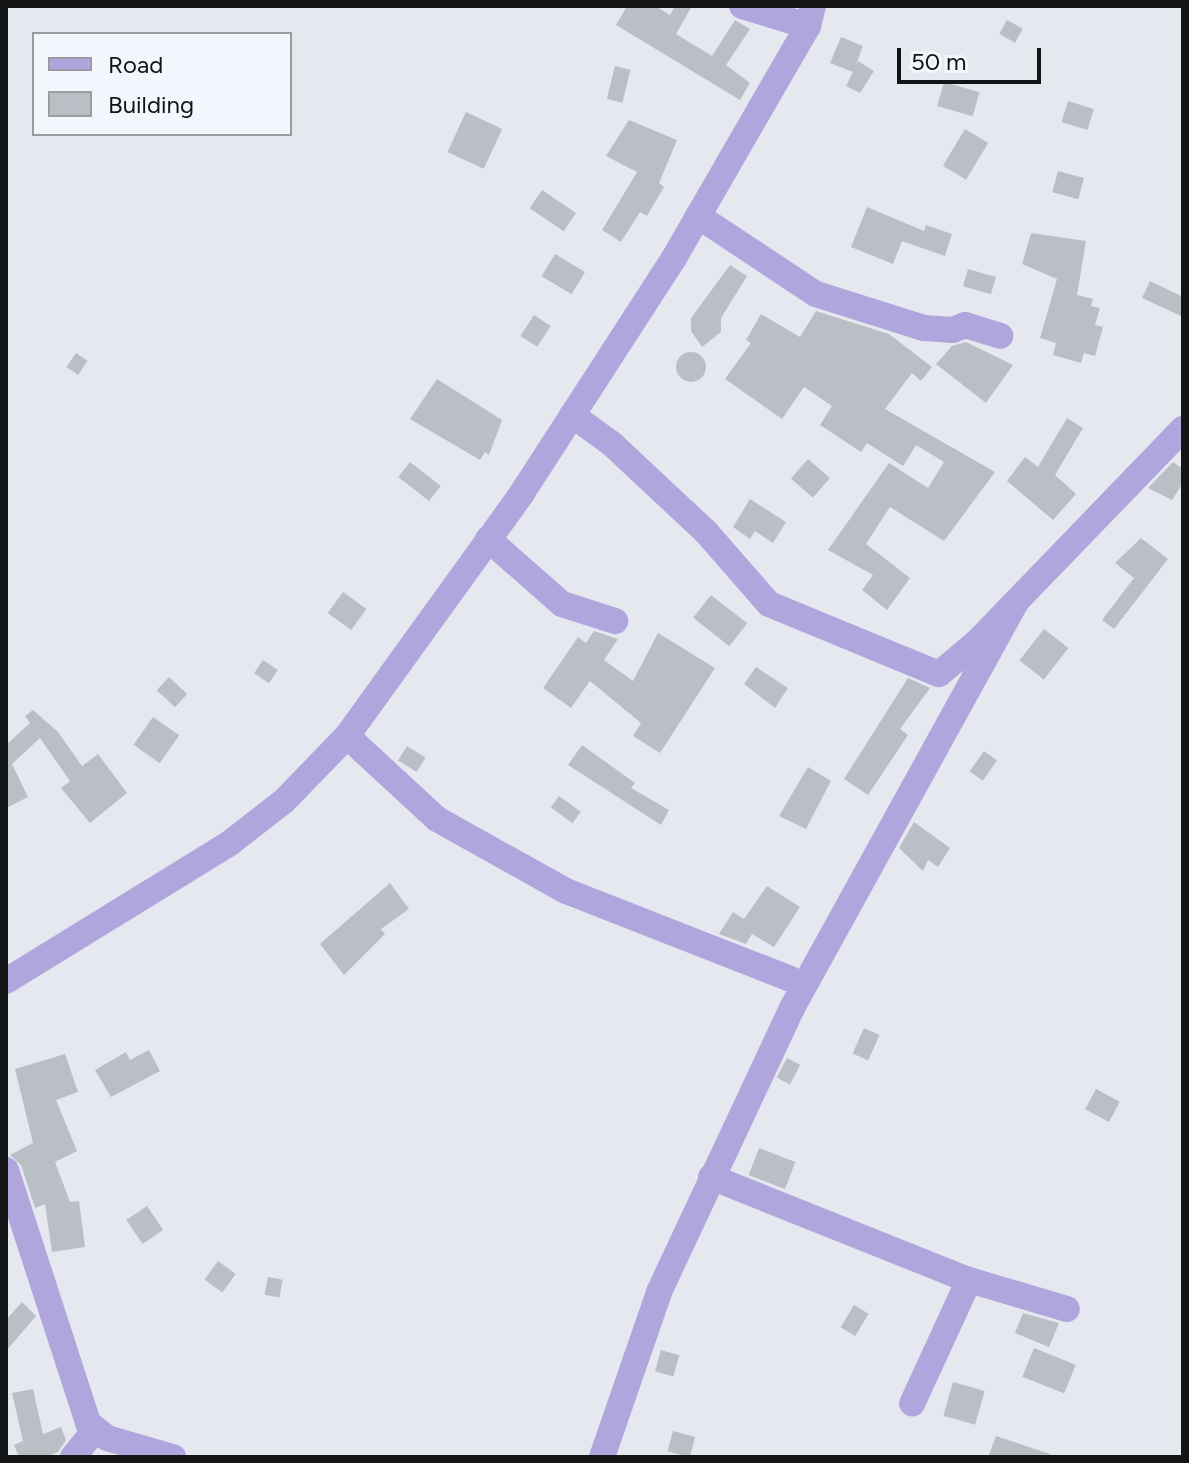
<!DOCTYPE html>
<style>
body{margin:0}
#map{position:relative;width:1189px;height:1463px;overflow:hidden;background:#e6e8f0;font-family:Figtree,sans-serif}
div>[style]{position:absolute}
.building>*{inset:0;background:#babfc6;transform-origin:0 0}
.round{border-radius:50%}
.minor>*{height:26px;margin:-13px;padding:0 13px;transform-origin:13px;border-radius:13px;background:#b0a6dd}
span{translate:-50% -50%;white-space:nowrap;text-align:center;line-height:1.15;-webkit-text-stroke:6px #f4f6fe;paint-order:stroke}
.frame{position:absolute;inset:0;border:8px solid #131416;pointer-events:none}
.legend{position:absolute;left:32px;top:32px;width:260px;height:104px;box-sizing:border-box;background:#f4f6fe;border:2px solid #9a9ca1;margin:0;padding:10px 14px;list-style:none;font-size:24px;color:#131416}
.legend li{display:flex;align-items:center;gap:16px;height:40px}
.legend b{width:40px;border:2px solid #9a9ca1}
.scale{position:absolute;left:897px;top:48px;width:144px;height:36px;box-sizing:border-box;border:4px solid #131416;border-top:0;padding-left:10px;font-size:24px;line-height:28px;white-space:nowrap;color:#131416;-webkit-text-stroke:6px #f4f6fe;paint-order:stroke}
</style>
<div id="map">
<div class="building">
<div style="clip-path:polygon(627px 6px,655px 6px,670px 15px,675px 6px,692px 6px,676px 34px,712px 56px,735px 20px,750px 29px,726px 65px,750px 83px,740px 100px,616px 25px)"></div>
<div style="left:1007px;top:20px;width:18px;height:16px;rotate:29deg"></div>
<div style="clip-path:polygon(841px 37px,863px 46px,855px 67px,858px 61px,874px 71px,860px 93px,846px 86px,853px 72px,830px 63px)"></div>
<div style="left:615px;top:66px;width:16px;height:34px;rotate:14deg"></div>
<div style="left:944px;top:82px;width:37px;height:25px;rotate:16deg"></div>
<div style="left:1068px;top:101px;width:27px;height:22px;rotate:17deg"></div>
<div style="left:466px;top:112px;width:40px;height:44px;rotate:25deg"></div>
<div style="clip-path:polygon(629px 120px,677px 140px,659px 183px,664px 187px,647px 216px,640px 212px,621px 242px,602px 230px,637px 172px,606px 156px)"></div>
<div style="left:965px;top:129px;width:27px;height:43px;rotate:31deg"></div>
<div style="left:1058px;top:171px;width:27px;height:22px;rotate:15deg"></div>
<div style="left:542px;top:190px;width:41px;height:22px;rotate:34deg"></div>
<div style="clip-path:polygon(867px 207px,924px 231px,926px 225px,952px 234px,945px 256px,902px 241px,893px 264px,851px 247px)"></div>
<div style="clip-path:polygon(1031px 233px,1086px 241px,1077px 295px,1093px 299px,1091px 306px,1100px 308px,1095px 325px,1103px 327px,1095px 356px,1084px 353px,1081px 363px,1053px 355px,1056px 343px,1040px 338px,1057px 279px,1022px 264px)"></div>
<div style="left:555px;top:254px;width:35px;height:26px;rotate:31deg"></div>
<div style="clip-path:polygon(730px 265px,747px 276px,721px 318px,721px 332px,702px 347px,691px 331px,691px 318px)"></div>
<div style="left:968px;top:269px;width:29px;height:18px;rotate:16deg"></div>
<div style="clip-path:polygon(1150px 281px,1183px 297px,1183px 317px,1142px 298px)"></div>
<div style="clip-path:polygon(816px 311px,889px 334px,932px 367px,921px 381px,912px 373px,885px 409px,995px 472px,944px 541px,890px 507px,866px 544px,910px 578px,887px 610px,862px 590px,873px 575px,828px 550px,889px 463px,928px 488px,944px 462px,916px 445px,903px 466px,867px 443px,861px 452px,820px 425px,832px 406px,804px 387px,782px 419px,725px 379px,751px 343px,746px 340px,761px 314px,800px 337px)"></div>
<div style="left:534px;top:315px;width:20px;height:25px;rotate:33deg"></div>
<div style="clip-path:polygon(966px 342px,1013px 365px,986px 403px,936px 364px,952px 346px)"></div>
<div class="round" style="left:676px;top:352px;width:30px;height:30px"></div>
<div style="left:76px;top:353px;width:14px;height:17px;rotate:34deg"></div>
<div style="clip-path:polygon(437px 379px,502px 420px,489px 455px,485px 452px,480px 460px,410px 419px)"></div>
<div style="clip-path:polygon(1067px 418px,1083px 428px,1055px 475px,1076px 494px,1053px 520px,1007px 481px,1025px 457px,1038px 467px)"></div>
<div style="left:808px;top:459px;width:29px;height:26px;rotate:41deg"></div>
<div style="left:410px;top:462px;width:39px;height:19px;rotate:38deg"></div>
<div style="clip-path:polygon(1173px 462px,1183px 469px,1183px 483px,1172px 500px,1148px 488px)"></div>
<div style="clip-path:polygon(750px 499px,786px 522px,773px 543px,755px 531px,750px 539px,733px 527px)"></div>
<div style="clip-path:polygon(1141px 538px,1168px 559px,1114px 629px,1102px 620px,1134px 578px,1115px 563px)"></div>
<div style="left:343px;top:592px;width:29px;height:26px;rotate:36deg"></div>
<div style="left:711px;top:595px;width:46px;height:29px;rotate:38deg"></div>
<div style="left:1044px;top:629px;width:31px;height:40px;rotate:38deg"></div>
<div style="clip-path:polygon(594px 631px,618px 639px,604px 660px,633px 681px,658px 633px,715px 668px,660px 753px,633px 736px,641px 723px,590px 681px,571px 708px,543px 688px,578px 637px,586px 643px)"></div>
<div style="left:263px;top:660px;width:18px;height:16px;rotate:34deg"></div>
<div style="clip-path:polygon(756px 667px,788px 688px,775px 708px,744px 684px)"></div>
<div style="left:169px;top:677px;width:25px;height:18px;rotate:43deg"></div>
<div style="clip-path:polygon(908px 678px,930px 688px,900px 729px,908px 735px,868px 795px,844px 779px)"></div>
<div style="clip-path:polygon(33px 710px,58px 732px,82px 766px,98px 754px,127px 793px,90px 823px,61px 788px,70px 781px,40px 738px,12px 764px,28px 797px,6px 808px,6px 745px,30px 723px,25px 716px)"></div>
<div style="left:153px;top:717px;width:32px;height:34px;rotate:35deg"></div>
<div style="clip-path:polygon(582px 745px,635px 783px,631px 788px,669px 810px,661px 825px,568px 765px)"></div>
<div style="left:407px;top:746px;width:22px;height:17px;rotate:32deg"></div>
<div style="left:984px;top:751px;width:16px;height:25px;rotate:35deg"></div>
<div style="clip-path:polygon(808px 767px,831px 781px,806px 829px,779px 816px)"></div>
<div style="left:559px;top:796px;width:27px;height:14px;rotate:36deg"></div>
<div style="clip-path:polygon(914px 822px,950px 848px,938px 867px,928px 860px,923px 871px,899px 848px)"></div>
<div style="clip-path:polygon(390px 883px,409px 909px,381px 929px,385px 934px,344px 975px,320px 944px)"></div>
<div style="clip-path:polygon(767px 886px,800px 907px,774px 947px,752px 934px,746px 944px,719px 934px,733px 912px,744px 919px)"></div>
<div style="left:864px;top:1028px;width:17px;height:28px;rotate:24deg"></div>
<div style="clip-path:polygon(149px 1050px,160px 1071px,111px 1097px,95px 1070px,126px 1052px,130px 1060px)"></div>
<div style="clip-path:polygon(65px 1054px,78px 1092px,56px 1100px,77px 1151px,55px 1162px,70px 1202px,79px 1201px,85px 1247px,52px 1252px,45px 1204px,35px 1208px,21px 1165px,10px 1155px,33px 1143px,15px 1069px)"></div>
<div style="left:787px;top:1058px;width:15px;height:22px;rotate:28deg"></div>
<div style="left:1096px;top:1089px;width:27px;height:23px;rotate:28deg"></div>
<div style="left:759px;top:1148px;width:39px;height:29px;rotate:21deg"></div>
<div style="left:147px;top:1206px;width:29px;height:25px;rotate:56deg"></div>
<div style="left:218px;top:1261px;width:22px;height:23px;rotate:36deg"></div>
<div style="left:268px;top:1277px;width:15px;height:18px;rotate:11deg"></div>
<div style="clip-path:polygon(22px 1302px,36px 1316px,6px 1351px,6px 1320px)"></div>
<div style="left:854px;top:1305px;width:17px;height:26px;rotate:31deg"></div>
<div style="clip-path:polygon(1023px 1313px,1059px 1323px,1049px 1347px,1015px 1333px)"></div>
<div style="left:1034px;top:1348px;width:45px;height:31px;rotate:22deg"></div>
<div style="left:661px;top:1350px;width:19px;height:22px;rotate:16deg"></div>
<div style="left:953px;top:1382px;width:33px;height:35px;rotate:16deg"></div>
<div style="clip-path:polygon(33px 1389px,43px 1434px,61px 1427px,66px 1440px,58px 1452px,46px 1457px,19px 1457px,14px 1445px,23px 1441px,12px 1393px)"></div>
<div style="left:673px;top:1431px;width:23px;height:21px;rotate:15deg"></div>
<div style="clip-path:polygon(996px 1436px,1050px 1454px,1050px 1457px,988px 1457px)"></div>
</div>
<div class="minor">
<div style="left:742px;top:6px;width:69px;rotate:16.9deg"></div>
<div style="left:698px;top:216px;width:141px;rotate:33.5deg"></div>
<div style="left:816px;top:294px;width:113px;rotate:17.5deg"></div>
<div style="left:924px;top:328px;width:29px;rotate:4deg"></div>
<div style="left:953px;top:330px;width:13px;rotate:-23deg"></div>
<div style="left:965px;top:325px;width:37px;rotate:17deg"></div>
<div style="left:572px;top:415px;width:49px;rotate:35.9deg"></div>
<div style="left:612px;top:444px;width:130px;rotate:43.1deg"></div>
<div style="left:707px;top:533px;width:94px;rotate:48.9deg"></div>
<div style="left:769px;top:604px;width:184px;rotate:22.4deg"></div>
<div style="left:939px;top:674px;width:50px;rotate:-40.1deg"></div>
<div style="left:977px;top:642px;width:296px;rotate:-46deg"></div>
<div style="left:488px;top:539px;width:98px;rotate:41.3deg"></div>
<div style="left:562px;top:604px;width:56px;rotate:17.8deg"></div>
<div style="left:347px;top:736px;width:122px;rotate:42.7deg"></div>
<div style="left:437px;top:819px;width:148px;rotate:29.2deg"></div>
<div style="left:566px;top:891px;width:241px;rotate:21.4deg"></div>
<div style="left:6px;top:981px;width:263px;rotate:-31.6deg"></div>
<div style="left:230px;top:843px;width:68px;rotate:-37.9deg"></div>
<div style="left:284px;top:801px;width:91px;rotate:-45.9deg"></div>
<div style="left:347px;top:736px;width:299px;rotate:-54.2deg"></div>
<div style="left:522px;top:493px;width:280px;rotate:-57.1deg"></div>
<div style="left:674px;top:258px;width:268px;rotate:-60deg"></div>
<div style="left:808px;top:26px;width:21px;rotate:-76deg"></div>
<div style="left:6px;top:1170px;width:266px;rotate:72deg"></div>
<div style="left:88px;top:1423px;width:24px;rotate:38deg"></div>
<div style="left:107px;top:1438px;width:69px;rotate:16.1deg"></div>
<div style="left:711px;top:1177px;width:278px;rotate:21.8deg"></div>
<div style="left:969px;top:1280px;width:136px;rotate:114.7deg"></div>
<div style="left:969px;top:1280px;width:102px;rotate:16.5deg"></div>
<div style="left:73px;top:1457px;width:33px;rotate:-51deg"></div>
<div style="left:602px;top:1457px;width:175px;rotate:-70.9deg"></div>
<div style="left:659px;top:1292px;width:314px;rotate:-64.9deg"></div>
<div style="left:792px;top:1008px;width:464px;rotate:-61.1deg"></div>
</div>
<div class="frame"></div>
<ul class="legend">
<li><b style="height:10px;background:#b0a6dd"></b>Road</li>
<li><b style="height:22px;background:#babfc6"></b>Building</li>
</ul>
<div class="scale">50 m</div>
</div>
